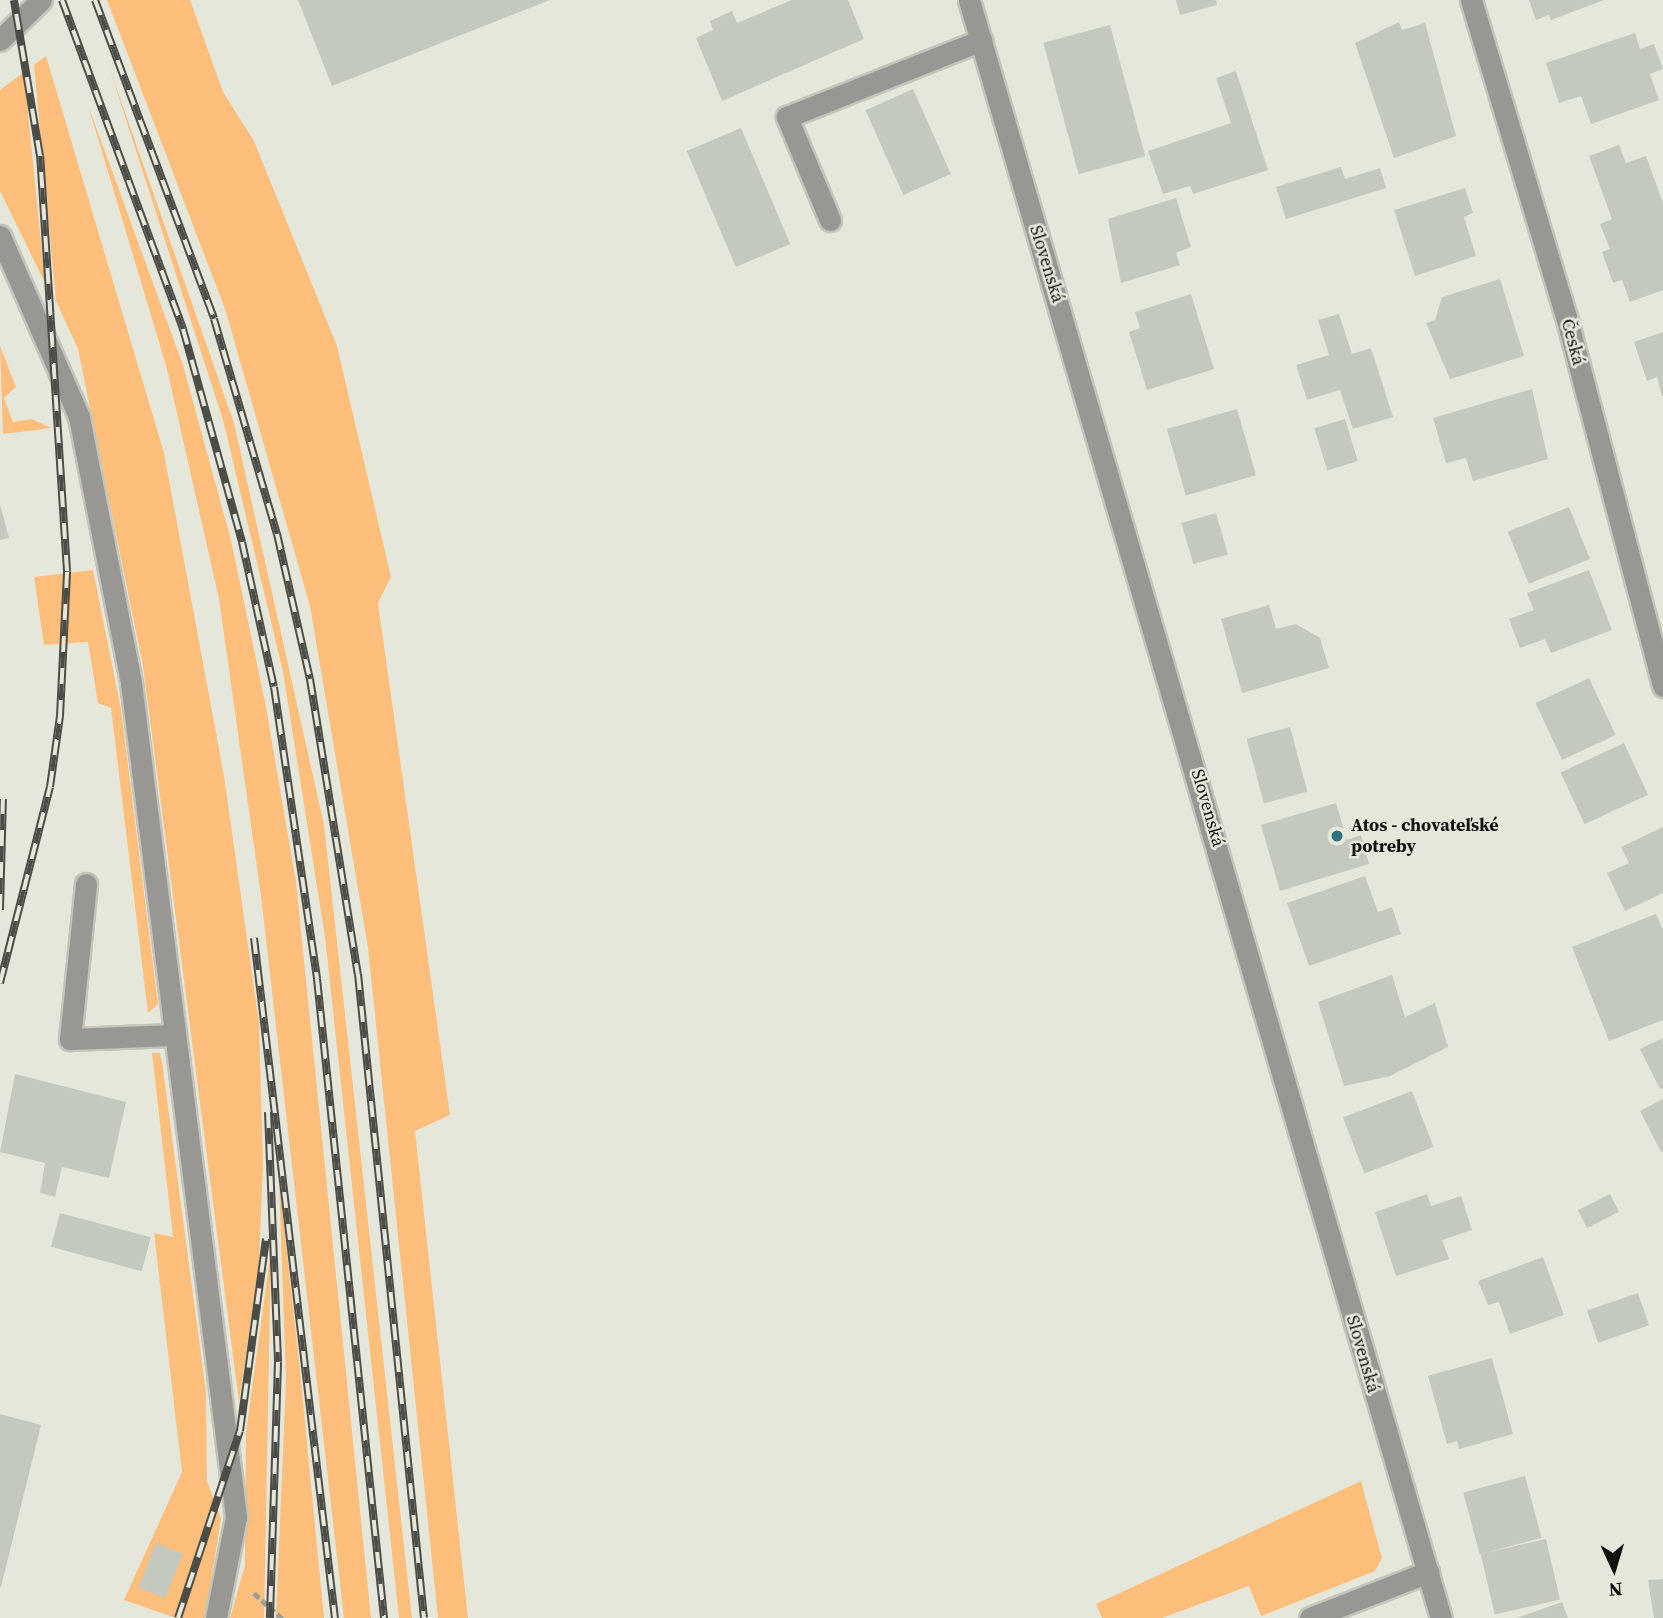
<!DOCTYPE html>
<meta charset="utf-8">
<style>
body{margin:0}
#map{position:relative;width:1663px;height:1618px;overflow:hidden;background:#e6e7db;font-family:"Source Serif 4",serif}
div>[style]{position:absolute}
.green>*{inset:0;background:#febe7c}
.building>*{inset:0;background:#c4c9bf;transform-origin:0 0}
.path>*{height:4.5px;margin-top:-2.25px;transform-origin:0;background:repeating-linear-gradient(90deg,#9d9e95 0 7px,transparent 0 10.5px)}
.roads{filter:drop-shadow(2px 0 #c4c5ba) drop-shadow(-2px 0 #c4c5ba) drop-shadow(0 2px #c4c5ba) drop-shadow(0 -2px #c4c5ba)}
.lane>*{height:21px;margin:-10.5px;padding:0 10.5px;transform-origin:10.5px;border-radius:10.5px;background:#999793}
.street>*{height:21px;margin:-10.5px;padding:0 10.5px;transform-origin:10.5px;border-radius:10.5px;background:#999793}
.rail>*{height:8px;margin-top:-4px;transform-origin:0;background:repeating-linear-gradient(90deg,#e6e7db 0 16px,#4d4d47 0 32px);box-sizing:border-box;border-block:2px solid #4d4d47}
.dots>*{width:19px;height:19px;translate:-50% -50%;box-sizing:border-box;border:4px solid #e6e7db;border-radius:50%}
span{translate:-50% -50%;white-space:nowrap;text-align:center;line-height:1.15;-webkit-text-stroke:5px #e6e7db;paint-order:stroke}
.street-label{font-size:18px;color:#11110e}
.poi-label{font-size:18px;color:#11110e;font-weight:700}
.left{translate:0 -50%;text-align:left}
.north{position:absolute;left:1579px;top:1534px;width:70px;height:70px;-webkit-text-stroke:5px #e6e7db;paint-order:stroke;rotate:176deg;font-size:19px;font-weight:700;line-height:28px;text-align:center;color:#11110e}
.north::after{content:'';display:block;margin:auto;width:24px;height:32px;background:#11110e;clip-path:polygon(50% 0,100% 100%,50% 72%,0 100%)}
</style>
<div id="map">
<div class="green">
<div style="clip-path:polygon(107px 0,190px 0,223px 92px,254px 141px,337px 346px,391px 577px,378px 603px,450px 1115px,415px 1131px,468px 1618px,438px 1618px,368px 948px,310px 606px,225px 309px)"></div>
<div style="clip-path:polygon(46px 56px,164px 453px,224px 776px,259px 1023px,263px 1163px,259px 1263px,239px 1402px,143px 666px,78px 349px,56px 301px,34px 65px)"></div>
<div style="clip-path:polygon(108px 64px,234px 423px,324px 825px,412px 1618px,399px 1618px,325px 937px,283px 672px,223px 420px)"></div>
<div style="clip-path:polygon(24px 72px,35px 183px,45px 283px,0 191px,0 90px)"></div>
<div style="clip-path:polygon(88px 105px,183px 365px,231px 540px,266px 707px,296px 882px,371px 1618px,344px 1618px,261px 896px,219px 599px,167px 369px)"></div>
<div style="clip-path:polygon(0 346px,16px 387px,4px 398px,13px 422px,31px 419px,52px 428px,3px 434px)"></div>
<div style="clip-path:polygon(93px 570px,121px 709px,158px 1004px,148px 1013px,111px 708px,98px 703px,88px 642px,44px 645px,34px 577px)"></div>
<div style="clip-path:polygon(152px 1053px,160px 1053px,162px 1062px,206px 1392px,207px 1481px,221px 1519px,205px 1618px,176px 1618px,124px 1600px,182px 1472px,154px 1233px,173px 1237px)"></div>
<div style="clip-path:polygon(279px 1181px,299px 1361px,324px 1618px,276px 1618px,286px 1379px)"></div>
<div style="clip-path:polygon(271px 1250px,264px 1618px,230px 1618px,245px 1565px,246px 1432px)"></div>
<div style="clip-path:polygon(1361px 1481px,1382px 1558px,1375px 1571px,1261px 1616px,1249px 1586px,1162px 1618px,1102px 1618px,1096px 1604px)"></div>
</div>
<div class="building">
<div style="clip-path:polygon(298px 0,550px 0,332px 86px)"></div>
<div style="clip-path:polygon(792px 0,848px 0,864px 39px,722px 101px,696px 38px,713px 30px,710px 21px,732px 11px,737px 23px)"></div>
<div style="clip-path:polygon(1176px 0,1216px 0,1217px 5px,1180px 15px)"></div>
<div style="clip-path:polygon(1529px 0,1604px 0,1551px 20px,1549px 15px,1536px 20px)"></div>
<div style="clip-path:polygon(1399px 22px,1402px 30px,1425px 23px,1456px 136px,1394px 158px,1355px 43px)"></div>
<div style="left:1110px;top:25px;width:136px;height:69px;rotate:75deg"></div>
<div style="clip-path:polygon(1635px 33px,1640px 49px,1654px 44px,1663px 69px,1650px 74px,1659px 100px,1591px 124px,1581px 96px,1559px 103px,1546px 63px)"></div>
<div style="clip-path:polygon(1236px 71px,1268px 170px,1193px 194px,1190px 186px,1163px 194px,1148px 151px,1231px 123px,1216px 78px)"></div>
<div style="left:913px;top:89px;width:93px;height:52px;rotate:66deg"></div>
<div style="left:741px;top:128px;width:126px;height:59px;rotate:67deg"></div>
<div style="clip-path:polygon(1619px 145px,1626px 163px,1646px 156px,1663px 203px,1663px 290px,1630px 302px,1622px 280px,1613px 283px,1602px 252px,1610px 249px,1600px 224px,1612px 219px,1589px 156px)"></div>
<div style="clip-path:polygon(1341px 167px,1345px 179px,1380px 168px,1386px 188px,1286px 219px,1276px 187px)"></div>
<div style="clip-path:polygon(1465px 188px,1473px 213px,1464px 217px,1476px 256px,1415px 276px,1394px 210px)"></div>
<div style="clip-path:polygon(1176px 198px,1191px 247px,1176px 253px,1180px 265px,1121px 283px,1108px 219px)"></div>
<div style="clip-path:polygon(1500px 279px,1524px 356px,1450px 379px,1426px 323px,1435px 320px,1442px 297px)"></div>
<div style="clip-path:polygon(1191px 294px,1214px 369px,1147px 390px,1129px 332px,1140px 328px,1135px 312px)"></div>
<div style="clip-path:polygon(1339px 314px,1352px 354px,1371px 348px,1393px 417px,1353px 429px,1340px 390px,1307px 400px,1296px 365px,1329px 355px,1318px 320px)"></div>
<div style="clip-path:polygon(1663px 332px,1663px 396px,1662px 396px,1657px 377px,1647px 381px,1634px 342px)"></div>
<div style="clip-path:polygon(1532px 389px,1548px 459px,1473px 481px,1466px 458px,1446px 463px,1433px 418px)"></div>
<div style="left:1237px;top:409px;width:69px;height:73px;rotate:74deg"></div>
<div style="left:1345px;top:419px;width:44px;height:32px;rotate:73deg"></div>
<div style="clip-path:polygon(0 504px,9px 538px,0 540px)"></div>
<div style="left:1569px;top:507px;width:56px;height:66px;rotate:68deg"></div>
<div style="left:1216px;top:513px;width:43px;height:36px;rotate:74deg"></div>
<div style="clip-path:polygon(1589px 570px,1612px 630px,1551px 653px,1545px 639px,1520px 648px,1509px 619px,1534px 610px,1527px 593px)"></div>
<div style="clip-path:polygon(1269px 605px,1276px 629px,1296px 624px,1320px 638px,1329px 668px,1242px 693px,1221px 619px)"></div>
<div style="left:1589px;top:678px;width:63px;height:59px;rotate:65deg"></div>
<div style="left:1290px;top:727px;width:67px;height:45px;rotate:75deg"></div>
<div style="left:1624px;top:743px;width:57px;height:70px;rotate:65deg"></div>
<div style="clip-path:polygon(1336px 803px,1347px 840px,1361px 835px,1369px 864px,1280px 891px,1261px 825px)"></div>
<div style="clip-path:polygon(1663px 827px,1663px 893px,1625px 911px,1607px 873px,1629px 863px,1621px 847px)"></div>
<div style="clip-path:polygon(1365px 876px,1378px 912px,1392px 907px,1401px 934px,1309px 966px,1287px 903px)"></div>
<div style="clip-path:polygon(1656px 914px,1663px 930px,1663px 1020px,1609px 1041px,1572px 947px)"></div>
<div style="clip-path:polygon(1392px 975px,1405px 1017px,1435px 1003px,1448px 1047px,1390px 1076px,1344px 1086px,1318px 1002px)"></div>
<div style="clip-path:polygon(1663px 1038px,1663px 1088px,1660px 1089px,1640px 1049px)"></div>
<div style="clip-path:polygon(15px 1074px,126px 1102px,109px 1178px,62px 1167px,55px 1197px,40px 1193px,45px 1163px,0 1152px)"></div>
<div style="left:1412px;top:1091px;width:60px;height:74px;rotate:69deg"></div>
<div style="clip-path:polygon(1663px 1099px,1663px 1151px,1661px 1152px,1640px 1111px)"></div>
<div style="clip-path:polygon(1427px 1194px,1431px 1206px,1461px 1196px,1472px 1230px,1442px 1240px,1449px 1259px,1396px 1276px,1375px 1212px)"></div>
<div style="left:1610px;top:1194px;width:20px;height:36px;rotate:63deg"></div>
<div style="left:60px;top:1213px;width:94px;height:35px;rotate:15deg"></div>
<div style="clip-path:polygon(1543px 1257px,1564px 1315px,1510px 1334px,1499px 1302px,1488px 1305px,1478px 1281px)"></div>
<div style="left:1638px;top:1293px;width:34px;height:54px;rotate:71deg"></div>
<div style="clip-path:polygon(1492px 1358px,1513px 1434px,1459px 1449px,1457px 1441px,1447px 1444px,1428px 1376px)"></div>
<div style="clip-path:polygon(0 1414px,41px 1425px,1px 1587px,0 1587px)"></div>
<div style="left:1525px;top:1476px;width:64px;height:64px;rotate:75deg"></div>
<div style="left:1546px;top:1539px;width:62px;height:67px;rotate:77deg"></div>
<div style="left:156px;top:1543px;width:29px;height:48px;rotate:22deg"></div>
<div style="clip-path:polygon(1663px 1579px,1663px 1618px,1654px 1618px,1648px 1580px)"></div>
<div style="clip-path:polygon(1562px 1602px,1568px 1618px,1517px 1618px)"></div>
</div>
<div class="path">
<div style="left:254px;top:1593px;width:38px;rotate:42deg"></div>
</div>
<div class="roads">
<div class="lane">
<div style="left:830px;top:220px;width:112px;rotate:-112.7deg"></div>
<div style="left:787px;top:117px;width:209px;rotate:-21.6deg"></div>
<div style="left:0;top:236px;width:197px;rotate:66.4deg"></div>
<div style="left:79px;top:417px;width:271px;rotate:78.9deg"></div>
<div style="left:131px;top:683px;width:841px;rotate:82.82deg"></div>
<div style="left:236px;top:1517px;width:103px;rotate:101.2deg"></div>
<div style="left:86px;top:884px;width:156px;rotate:95.9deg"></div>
<div style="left:70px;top:1039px;width:105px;rotate:-2.2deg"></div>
<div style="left:1310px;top:1618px;width:127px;rotate:-21.3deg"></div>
</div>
<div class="street">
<div style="left:969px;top:0;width:1685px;rotate:73.74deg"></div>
<div style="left:1471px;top:0;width:345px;rotate:73.3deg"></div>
<div style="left:1570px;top:331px;width:367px;rotate:75.3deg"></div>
<div style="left:0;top:40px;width:57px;rotate:-44.3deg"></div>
</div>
</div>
<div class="rail">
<div style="left:62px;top:0;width:351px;rotate:69.8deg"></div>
<div style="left:183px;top:329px;width:221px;rotate:74.5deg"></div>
<div style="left:242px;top:542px;width:148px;rotate:77.6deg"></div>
<div style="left:274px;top:687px;width:295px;rotate:81.6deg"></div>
<div style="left:317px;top:979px;width:643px;rotate:84.01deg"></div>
<div style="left:95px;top:0;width:340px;rotate:69.5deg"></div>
<div style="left:214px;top:319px;width:224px;rotate:73.7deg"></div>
<div style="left:277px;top:534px;width:149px;rotate:77.2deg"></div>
<div style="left:310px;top:679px;width:299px;rotate:80.8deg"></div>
<div style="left:358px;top:974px;width:647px;rotate:84.15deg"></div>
<div style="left:0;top:910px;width:111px;rotate:-88.5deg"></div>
<div style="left:254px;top:938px;width:685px;rotate:83.21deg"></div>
<div style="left:0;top:983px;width:202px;rotate:-75.7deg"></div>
<div style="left:50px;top:787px;width:72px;rotate:-82deg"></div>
<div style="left:60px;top:716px;width:145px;rotate:-87.2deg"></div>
<div style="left:67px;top:571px;width:416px;rotate:-93.7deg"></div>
<div style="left:40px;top:156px;width:158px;rotate:-99.5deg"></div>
<div style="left:268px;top:1112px;width:250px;rotate:87.7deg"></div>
<div style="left:278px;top:1362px;width:256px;rotate:91.8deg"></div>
<div style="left:178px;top:1618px;width:197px;rotate:-71.7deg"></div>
<div style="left:240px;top:1431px;width:194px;rotate:-82.3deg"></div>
</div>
<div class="dots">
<div style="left:1337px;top:836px;background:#2e7382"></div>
</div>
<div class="street-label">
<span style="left:1047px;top:264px;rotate:73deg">Slovenská</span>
<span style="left:1573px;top:342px;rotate:75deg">Česká</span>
<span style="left:1208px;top:808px;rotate:74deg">Slovenská</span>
<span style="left:1363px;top:1354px;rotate:74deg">Slovenská</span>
</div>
<div class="poi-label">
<span class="left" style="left:1351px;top:836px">Atos - chovateľské<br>potreby</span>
</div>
<div class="north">N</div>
</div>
